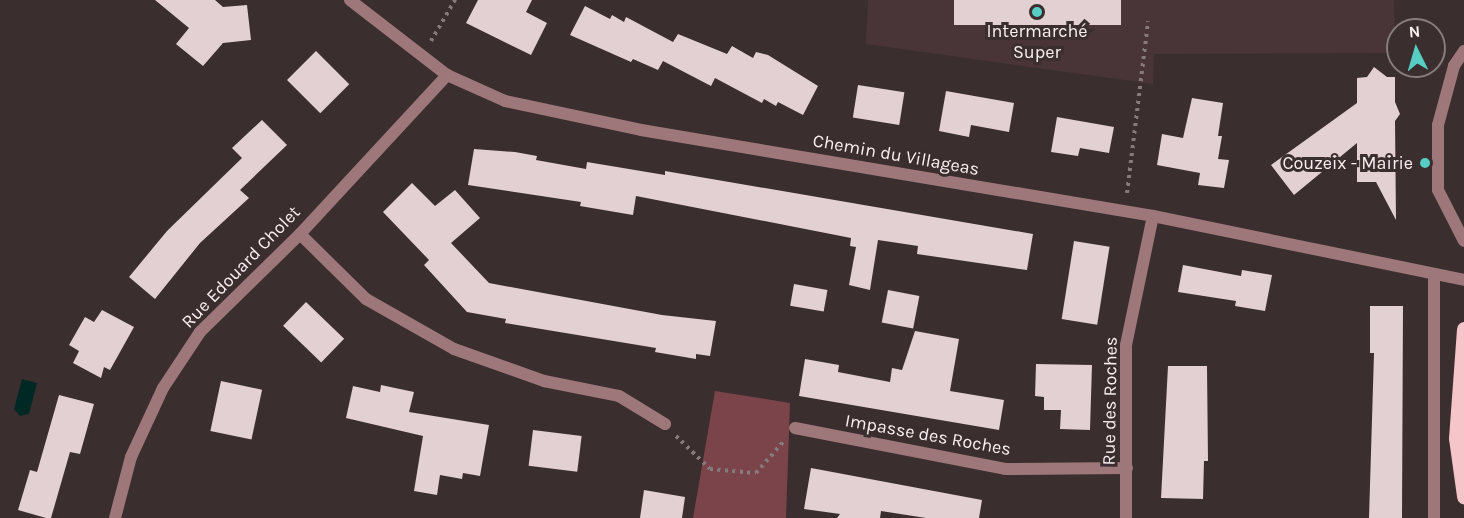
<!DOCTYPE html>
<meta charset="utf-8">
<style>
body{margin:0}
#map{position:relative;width:1464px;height:518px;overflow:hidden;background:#3b2e2f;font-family:Karla,sans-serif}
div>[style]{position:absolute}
.built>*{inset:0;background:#493537}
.green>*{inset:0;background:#7b444b}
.water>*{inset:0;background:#002926}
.building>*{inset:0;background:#e2d0d2;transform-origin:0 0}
.path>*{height:4px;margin-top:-2px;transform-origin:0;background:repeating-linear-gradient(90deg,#867b7c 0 3px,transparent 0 7.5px)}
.service>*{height:12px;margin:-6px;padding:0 6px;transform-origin:6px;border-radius:6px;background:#9e777a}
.minor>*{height:12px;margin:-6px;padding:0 6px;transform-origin:6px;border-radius:6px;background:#9e777a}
.tertiary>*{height:12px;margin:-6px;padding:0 6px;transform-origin:6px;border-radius:6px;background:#9e777a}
.primary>*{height:15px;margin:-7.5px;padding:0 7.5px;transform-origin:7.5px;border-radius:7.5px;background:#f6c5c9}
.dots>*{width:16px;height:16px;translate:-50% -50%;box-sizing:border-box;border:3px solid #3b2e2f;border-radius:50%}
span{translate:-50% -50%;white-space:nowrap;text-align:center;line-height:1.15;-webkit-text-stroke:6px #3b2e2f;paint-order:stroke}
.poi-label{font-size:18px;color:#f9f0f1}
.right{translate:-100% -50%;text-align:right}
.street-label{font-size:18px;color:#f9f0f1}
.north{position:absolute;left:1386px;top:18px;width:60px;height:60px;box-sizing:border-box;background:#3b2e2f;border:2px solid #877c7d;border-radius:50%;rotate:355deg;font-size:16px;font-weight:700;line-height:24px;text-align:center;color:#f9f0f1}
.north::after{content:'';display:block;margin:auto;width:21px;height:27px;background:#56cec3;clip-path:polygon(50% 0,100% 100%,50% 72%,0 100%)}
</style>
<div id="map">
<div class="built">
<div style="clip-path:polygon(868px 0,1394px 0,1395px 53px,1154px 54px,1153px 84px,866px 44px)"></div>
</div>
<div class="green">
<div style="clip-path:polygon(715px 391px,790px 403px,786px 518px,693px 518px)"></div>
</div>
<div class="water">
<div style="clip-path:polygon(22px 379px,37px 383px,29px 414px,20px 416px,14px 409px)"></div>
</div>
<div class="building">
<div style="clip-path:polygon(155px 0,215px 0,223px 7px,247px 5px,251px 40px,223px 43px,203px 66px,176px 44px,189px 28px)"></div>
<div style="clip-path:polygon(478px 0,532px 0,526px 12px,547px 23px,531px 55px,466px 23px)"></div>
<div style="left:954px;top:0;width:167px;height:25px"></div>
<div style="clip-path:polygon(585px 6px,610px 19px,612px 15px,624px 22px,626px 17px,673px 42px,678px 34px,727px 54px,732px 46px,753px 58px,756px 52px,768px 55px,818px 86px,803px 115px,778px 102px,776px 106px,764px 99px,762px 103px,715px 78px,711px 86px,663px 61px,658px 70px,633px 59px,631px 62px,570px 35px)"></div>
<div style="left:316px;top:51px;width:47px;height:41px;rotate:45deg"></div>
<div style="clip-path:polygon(1374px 67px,1387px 77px,1395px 77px,1395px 102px,1400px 114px,1395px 121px,1396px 220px,1376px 182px,1357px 182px,1357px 143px,1294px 195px,1271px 165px,1357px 103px,1357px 78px,1367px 77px)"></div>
<div style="left:858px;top:85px;width:47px;height:33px;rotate:9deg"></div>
<div style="clip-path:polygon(946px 91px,1014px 103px,1009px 132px,971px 125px,969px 137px,939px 131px)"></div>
<div style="clip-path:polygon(1192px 98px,1223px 103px,1218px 136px,1222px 136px,1218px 159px,1229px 160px,1224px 188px,1198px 185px,1200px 173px,1157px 165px,1162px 134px,1183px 138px)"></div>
<div style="clip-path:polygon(1057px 117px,1114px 127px,1109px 153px,1080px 148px,1078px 156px,1051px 152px)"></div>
<div style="clip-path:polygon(262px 120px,287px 145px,240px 190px,249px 198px,200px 243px,155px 299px,129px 277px,167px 231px,242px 158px,232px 148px)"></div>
<div style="clip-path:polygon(474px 149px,515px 152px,537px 156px,536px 160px,586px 169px,587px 162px,665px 175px,665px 171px,1033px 234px,1027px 270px,917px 254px,918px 246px,878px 240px,870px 290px,849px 285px,856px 247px,850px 246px,851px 238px,636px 196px,633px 215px,580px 206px,581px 202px,468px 185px)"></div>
<div style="clip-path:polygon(412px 183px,435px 206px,455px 190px,480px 218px,451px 243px,489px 283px,662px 315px,716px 321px,710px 356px,696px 354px,696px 359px,655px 352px,656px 348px,505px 323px,506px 319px,467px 312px,424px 265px,429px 260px,383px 212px)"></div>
<div style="left:1074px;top:241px;width:36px;height:79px;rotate:9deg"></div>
<div style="clip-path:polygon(1183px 265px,1241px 276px,1242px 270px,1272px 275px,1265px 311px,1235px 306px,1236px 301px,1178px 292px)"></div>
<div style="left:794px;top:284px;width:34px;height:22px;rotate:10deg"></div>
<div style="left:888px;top:290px;width:32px;height:33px;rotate:11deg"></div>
<div style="left:306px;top:302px;width:53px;height:33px;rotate:44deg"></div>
<div style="clip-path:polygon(1370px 306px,1403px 306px,1402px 518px,1369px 518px,1374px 353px,1370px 353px)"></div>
<div style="clip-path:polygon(102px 310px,134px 327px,110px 370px,104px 367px,101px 378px,73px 363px,79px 351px,69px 345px,85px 317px,94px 322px)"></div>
<div style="clip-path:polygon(915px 331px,959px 339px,950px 391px,1004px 400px,999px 430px,799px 396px,805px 359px,839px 365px,838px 372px,890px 382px,892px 368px,902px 370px)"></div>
<div style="clip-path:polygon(1036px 364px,1092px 365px,1090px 430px,1060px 429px,1061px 410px,1044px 410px,1044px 397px,1035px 396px)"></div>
<div style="clip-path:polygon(1168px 366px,1207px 366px,1208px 461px,1204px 461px,1203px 499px,1161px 498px)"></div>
<div style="left:221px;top:381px;width:42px;height:51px;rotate:12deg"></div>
<div style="clip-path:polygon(381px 385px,414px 392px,409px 412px,489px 425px,480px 476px,463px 473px,462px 479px,440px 475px,437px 495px,414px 491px,423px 436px,346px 418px,353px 386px,380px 392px)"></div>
<div style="clip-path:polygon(59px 395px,94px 404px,80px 454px,70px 452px,51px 518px,46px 518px,18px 510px,30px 470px,37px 472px)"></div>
<div style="left:533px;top:430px;width:49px;height:36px;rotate:7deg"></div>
<div style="clip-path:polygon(811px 468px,982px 500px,979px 518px,926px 518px,881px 511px,880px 518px,837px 518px,840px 514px,804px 509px)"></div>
<div style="clip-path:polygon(644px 490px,685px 497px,682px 518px,640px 518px)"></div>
</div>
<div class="path">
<div style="left:431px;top:41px;width:48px;rotate:-59.7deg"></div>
<div style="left:1127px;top:193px;width:173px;rotate:-83deg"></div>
<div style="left:676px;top:436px;width:47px;rotate:44.1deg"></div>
<div style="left:710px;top:469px;width:46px;rotate:5deg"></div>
<div style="left:756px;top:473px;width:41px;rotate:-48.9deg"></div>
</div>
<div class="service">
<div style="left:1464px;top:51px;width:18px;rotate:124deg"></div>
<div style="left:1454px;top:66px;width:61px;rotate:105.2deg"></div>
<div style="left:1438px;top:125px;width:65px;rotate:90deg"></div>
<div style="left:1438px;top:190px;width:57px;rotate:63deg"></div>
<div style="left:1434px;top:518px;width:243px;rotate:-90deg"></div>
</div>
<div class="minor">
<div style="left:300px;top:234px;width:93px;rotate:44.6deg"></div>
<div style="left:366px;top:299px;width:101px;rotate:29.6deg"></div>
<div style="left:454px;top:349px;width:96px;rotate:19.6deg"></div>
<div style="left:544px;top:381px;width:76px;rotate:11.3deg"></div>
<div style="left:619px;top:396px;width:54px;rotate:31.3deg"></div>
<div style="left:795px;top:428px;width:214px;rotate:11deg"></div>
<div style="left:1005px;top:469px;width:122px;rotate:-0.5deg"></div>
<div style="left:115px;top:518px;width:63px;rotate:-75.3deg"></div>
<div style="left:131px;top:457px;width:76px;rotate:-65.1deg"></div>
<div style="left:163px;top:388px;width:67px;rotate:-56.5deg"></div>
<div style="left:200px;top:332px;width:140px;rotate:-44.4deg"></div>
<div style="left:300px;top:234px;width:217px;rotate:-47.2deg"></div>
<div style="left:1126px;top:518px;width:173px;rotate:-90deg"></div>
<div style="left:1126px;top:345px;width:132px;rotate:-78.2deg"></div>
</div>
<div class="tertiary">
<div style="left:350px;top:0;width:123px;rotate:37.7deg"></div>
<div style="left:447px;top:75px;width:64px;rotate:24.1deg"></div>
<div style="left:505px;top:101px;width:139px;rotate:12deg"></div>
<div style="left:641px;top:130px;width:519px;rotate:9.53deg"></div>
<div style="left:1153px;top:216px;width:318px;rotate:11.6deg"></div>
</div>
<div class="primary">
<div style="left:1464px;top:329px;width:109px;rotate:94.2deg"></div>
<div style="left:1456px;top:438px;width:59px;rotate:82.1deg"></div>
</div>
<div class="dots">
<div style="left:1037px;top:12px;background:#56cec3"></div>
<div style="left:1425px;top:163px;background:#56cec3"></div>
</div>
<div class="poi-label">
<span style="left:1037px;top:42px">Intermarché<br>Super</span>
<span class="right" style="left:1413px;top:163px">Couzeix - Mairie</span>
</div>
<div class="street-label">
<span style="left:896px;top:155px;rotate:10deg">Chemin du Villageas</span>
<span style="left:241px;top:267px;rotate:-46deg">Rue Edouard Cholet</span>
<span style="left:1110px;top:401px;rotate:-89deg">Rue des Roches</span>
<span style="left:928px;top:435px;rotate:10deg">Impasse des Roches</span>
</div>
<div class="north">N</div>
</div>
